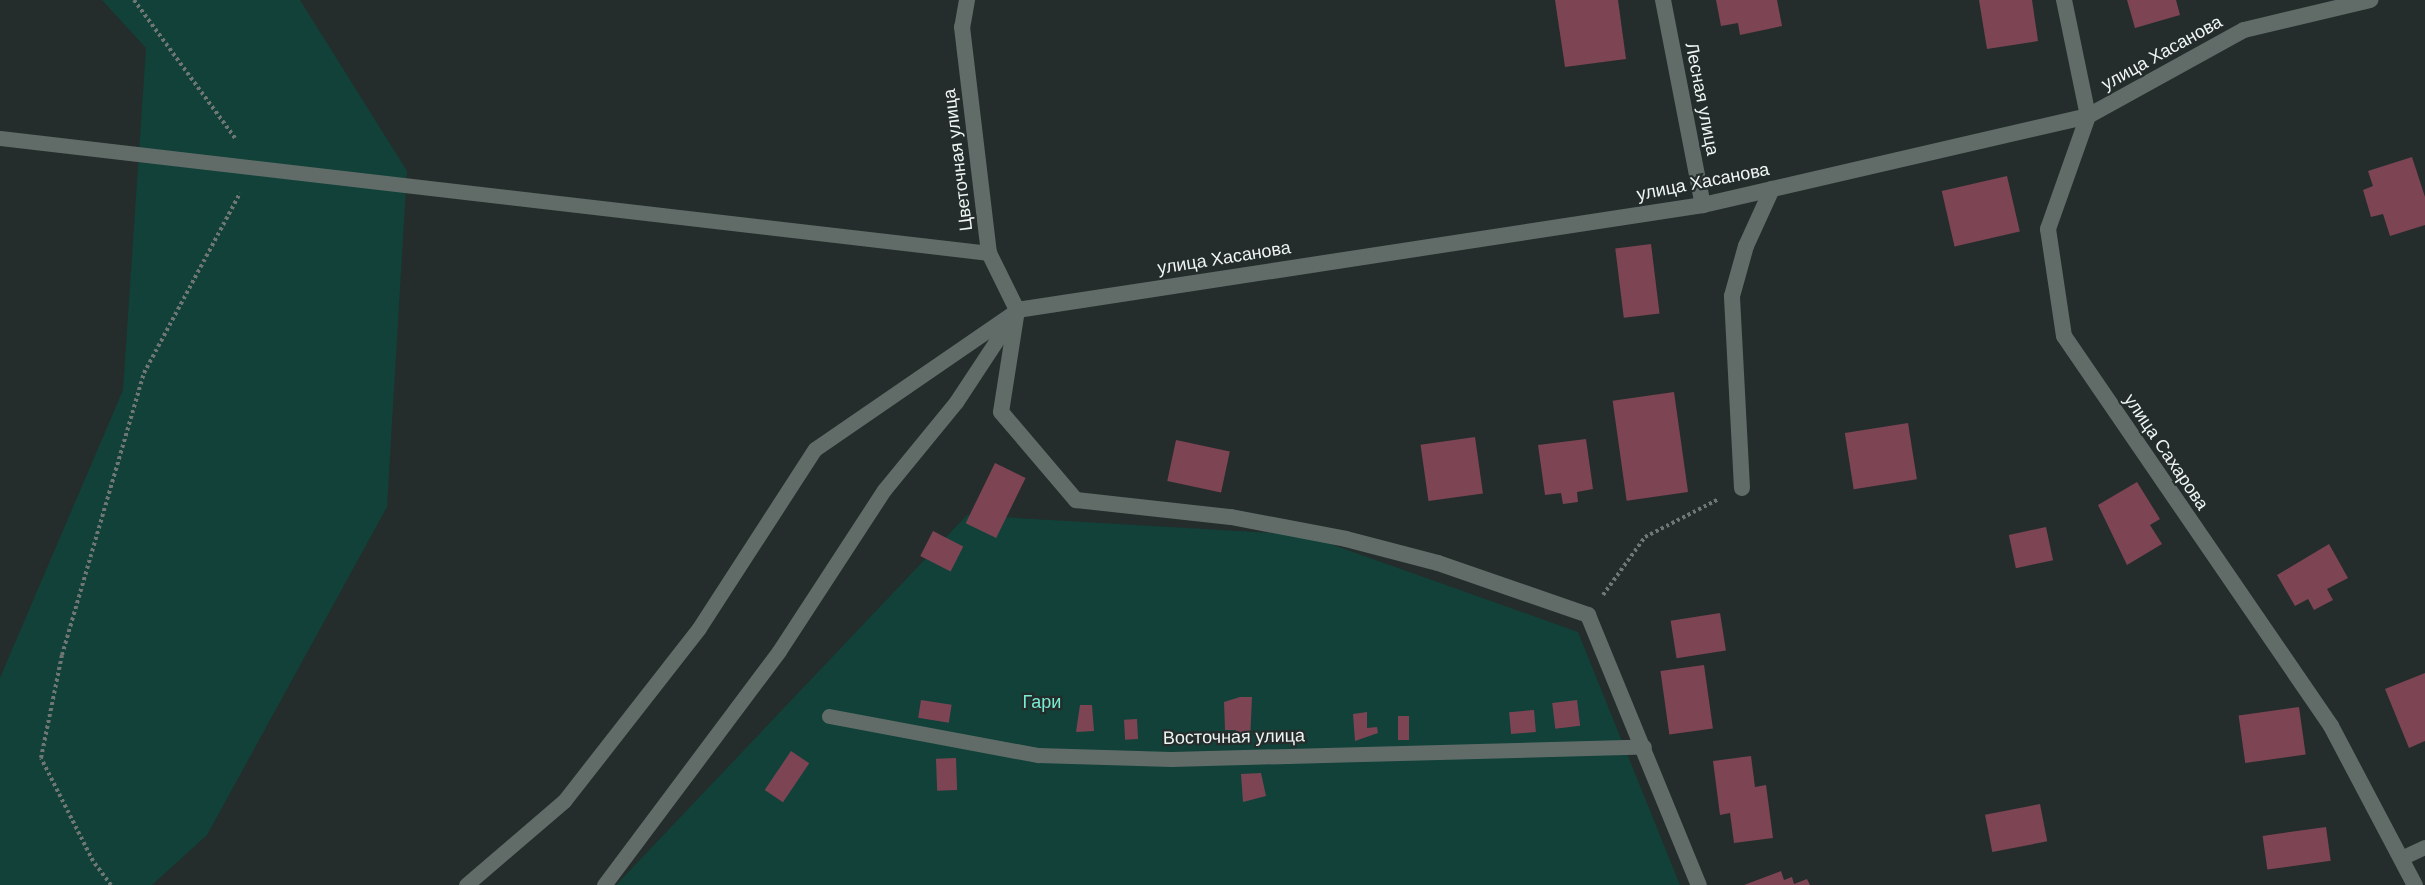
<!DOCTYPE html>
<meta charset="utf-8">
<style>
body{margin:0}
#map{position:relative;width:2425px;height:885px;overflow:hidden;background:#242d2b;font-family:"DM Sans",sans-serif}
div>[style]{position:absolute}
.green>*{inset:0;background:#114138}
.building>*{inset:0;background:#7d4454;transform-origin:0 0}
.path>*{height:4px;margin-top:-2px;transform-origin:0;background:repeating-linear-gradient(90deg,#6f7775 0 3px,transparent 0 6px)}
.service>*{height:15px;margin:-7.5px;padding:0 7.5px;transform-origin:7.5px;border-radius:7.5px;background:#616c69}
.minor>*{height:16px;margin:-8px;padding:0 8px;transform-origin:8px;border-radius:8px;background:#616c69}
span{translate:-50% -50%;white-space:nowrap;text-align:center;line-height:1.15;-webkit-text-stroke:4.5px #242d2b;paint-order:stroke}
.street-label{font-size:18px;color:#eff5f3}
.park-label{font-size:18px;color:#79ecd4}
</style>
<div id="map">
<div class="green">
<div style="clip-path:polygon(102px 0,300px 0,407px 171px,387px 507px,207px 835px,152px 885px,0 885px,0 678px,123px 390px,146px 48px)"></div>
<div style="clip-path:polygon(967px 515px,1305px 535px,1578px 632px,1680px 885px,616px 885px)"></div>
</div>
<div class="building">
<div style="clip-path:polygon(1555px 0,1618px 0,1626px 59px,1565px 67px)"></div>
<div style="clip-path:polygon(1716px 0,1777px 0,1782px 26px,1740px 35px,1738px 23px,1721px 26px)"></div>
<div style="clip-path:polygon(1979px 0,2032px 0,2038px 41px,1987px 49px)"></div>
<div style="clip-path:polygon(2127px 0,2176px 0,2180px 15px,2135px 28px)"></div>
<div style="clip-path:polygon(2412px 157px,2425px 197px,2425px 225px,2390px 236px,2383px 214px,2371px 217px,2363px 190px,2373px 186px,2368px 171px)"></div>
<div style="left:2007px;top:176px;width:57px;height:67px;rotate:77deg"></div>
<div style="left:1651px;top:244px;width:70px;height:36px;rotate:83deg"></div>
<div style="left:1674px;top:392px;width:101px;height:62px;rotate:82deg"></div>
<div style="left:1908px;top:423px;width:57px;height:64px;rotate:81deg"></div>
<div style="left:1475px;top:437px;width:57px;height:55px;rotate:82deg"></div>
<div style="clip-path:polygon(1586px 439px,1593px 489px,1577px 492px,1578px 502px,1563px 504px,1561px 493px,1545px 495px,1538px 445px)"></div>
<div style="left:1176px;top:440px;width:55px;height:42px;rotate:12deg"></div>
<div style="left:995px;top:463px;width:34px;height:67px;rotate:26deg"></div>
<div style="clip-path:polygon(2137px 482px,2160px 519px,2150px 525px,2162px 544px,2127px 565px,2098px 505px)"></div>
<div style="left:2046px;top:527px;width:34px;height:38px;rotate:78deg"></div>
<div style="left:933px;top:531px;width:34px;height:28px;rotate:27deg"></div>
<div style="clip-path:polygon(2329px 544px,2348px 578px,2327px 589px,2333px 600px,2314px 610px,2308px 599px,2295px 606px,2277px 575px)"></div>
<div style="left:1720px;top:613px;width:38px;height:50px;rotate:81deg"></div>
<div style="left:1704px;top:665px;width:64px;height:44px;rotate:82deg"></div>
<div style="clip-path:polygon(2425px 673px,2425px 741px,2409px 748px,2385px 689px)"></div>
<div style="clip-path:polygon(1240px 697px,1252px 697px,1250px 741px,1235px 741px,1236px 730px,1225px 730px,1224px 702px)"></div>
<div style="left:921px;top:700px;width:31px;height:18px;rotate:9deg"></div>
<div style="left:1577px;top:700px;width:26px;height:25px;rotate:83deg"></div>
<div style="clip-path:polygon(1080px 705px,1092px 705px,1094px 731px,1076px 732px)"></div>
<div style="left:2299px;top:707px;width:48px;height:61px;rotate:82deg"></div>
<div style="left:1534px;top:710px;width:22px;height:25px;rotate:85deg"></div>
<div style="clip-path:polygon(1367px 712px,1367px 728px,1377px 727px,1378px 733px,1355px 741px,1353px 714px)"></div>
<div style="left:1409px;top:716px;width:24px;height:11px;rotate:90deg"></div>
<div style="left:1137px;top:719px;width:20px;height:13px;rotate:87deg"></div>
<div style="left:791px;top:751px;width:22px;height:47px;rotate:34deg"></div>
<div style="clip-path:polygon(1751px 756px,1755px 787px,1766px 785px,1773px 838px,1734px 843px,1730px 813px,1720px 815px,1713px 761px)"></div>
<div style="left:956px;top:758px;width:32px;height:20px;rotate:88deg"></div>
<div style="clip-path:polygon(1261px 773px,1266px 796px,1243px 802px,1241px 774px)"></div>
<div style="left:2040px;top:804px;width:38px;height:56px;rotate:79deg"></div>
<div style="left:2326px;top:827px;width:34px;height:64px;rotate:82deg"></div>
<div style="clip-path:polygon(1781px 871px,1784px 880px,1792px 877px,1794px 884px,1807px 879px,1810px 885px,1744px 885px)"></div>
</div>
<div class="path">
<div style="left:134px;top:0;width:171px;rotate:53.8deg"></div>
<div style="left:1603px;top:595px;width:72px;rotate:-54.1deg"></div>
<div style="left:1645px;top:537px;width:83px;rotate:-27.2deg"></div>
<div style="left:111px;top:885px;width:30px;rotate:-127deg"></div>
<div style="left:93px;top:861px;width:115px;rotate:-116.8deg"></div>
<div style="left:41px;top:758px;width:105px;rotate:-78.5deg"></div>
<div style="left:62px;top:655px;width:294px;rotate:-73.8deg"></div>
<div style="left:144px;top:373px;width:204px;rotate:-61.9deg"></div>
</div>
<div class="service">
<div style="left:0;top:138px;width:996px;rotate:6.63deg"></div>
<div style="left:829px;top:716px;width:213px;rotate:10.6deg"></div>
<div style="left:1038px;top:755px;width:133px;rotate:1.7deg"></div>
<div style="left:1171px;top:759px;width:473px;rotate:-1.5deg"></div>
<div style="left:2401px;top:858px;width:26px;rotate:-25deg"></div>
<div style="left:466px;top:885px;width:129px;rotate:-40.6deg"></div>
<div style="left:564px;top:801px;width:219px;rotate:-52deg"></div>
<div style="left:699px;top:628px;width:213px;rotate:-57.1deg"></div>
<div style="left:815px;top:449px;width:245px;rotate:-34.5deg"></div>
<div style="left:604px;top:885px;width:292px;rotate:-53.2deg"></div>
<div style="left:779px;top:651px;width:192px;rotate:-56.9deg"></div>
<div style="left:884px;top:490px;width:114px;rotate:-50.7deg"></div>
<div style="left:956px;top:402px;width:102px;rotate:-56.6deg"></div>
</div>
<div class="minor">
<div style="left:967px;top:0;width:27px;rotate:100deg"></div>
<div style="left:962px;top:27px;width:228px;rotate:83.2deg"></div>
<div style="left:989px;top:253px;width:64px;rotate:63.8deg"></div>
<div style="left:1663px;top:0;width:209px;rotate:79deg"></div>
<div style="left:2064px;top:0;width:118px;rotate:78.3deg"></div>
<div style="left:2088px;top:116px;width:120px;rotate:109.5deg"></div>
<div style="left:2048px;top:229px;width:108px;rotate:81.5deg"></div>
<div style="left:2064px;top:336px;width:473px;rotate:55.6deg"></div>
<div style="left:2331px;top:726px;width:180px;rotate:62.2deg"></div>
<div style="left:1017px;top:310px;width:694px;rotate:-8.7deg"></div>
<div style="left:1703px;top:205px;width:395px;rotate:-13deg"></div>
<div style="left:2088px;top:116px;width:178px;rotate:-28.9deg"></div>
<div style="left:2244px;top:30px;width:130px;rotate:-13.4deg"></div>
<div style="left:1017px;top:310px;width:103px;rotate:98.9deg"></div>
<div style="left:1001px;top:412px;width:116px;rotate:49.6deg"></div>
<div style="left:1076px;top:500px;width:156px;rotate:6.3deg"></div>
<div style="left:1231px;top:517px;width:117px;rotate:10.8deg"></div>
<div style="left:1346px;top:539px;width:95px;rotate:14.6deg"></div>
<div style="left:1438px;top:563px;width:159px;rotate:19.1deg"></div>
<div style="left:1588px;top:615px;width:292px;rotate:67.7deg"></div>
<div style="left:1742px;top:488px;width:192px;rotate:-93deg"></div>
<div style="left:1732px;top:296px;width:52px;rotate:-74.4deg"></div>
<div style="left:1746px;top:246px;width:63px;rotate:-65.5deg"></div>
</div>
<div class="street-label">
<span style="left:2162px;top:53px;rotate:-29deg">улица Хасанова</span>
<span style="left:1702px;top:99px;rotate:79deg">Лесная улица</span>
<span style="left:958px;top:160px;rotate:-97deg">Цветочная улица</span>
<span style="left:1703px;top:182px;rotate:-11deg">улица Хасанова</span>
<span style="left:1224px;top:258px;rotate:-9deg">улица Хасанова</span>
<span style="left:2166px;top:452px;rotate:56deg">улица Сахарова</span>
<span style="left:1234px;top:737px;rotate:-1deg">Восточная улица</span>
</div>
<div class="park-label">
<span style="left:1042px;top:702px">Гари</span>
</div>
</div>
